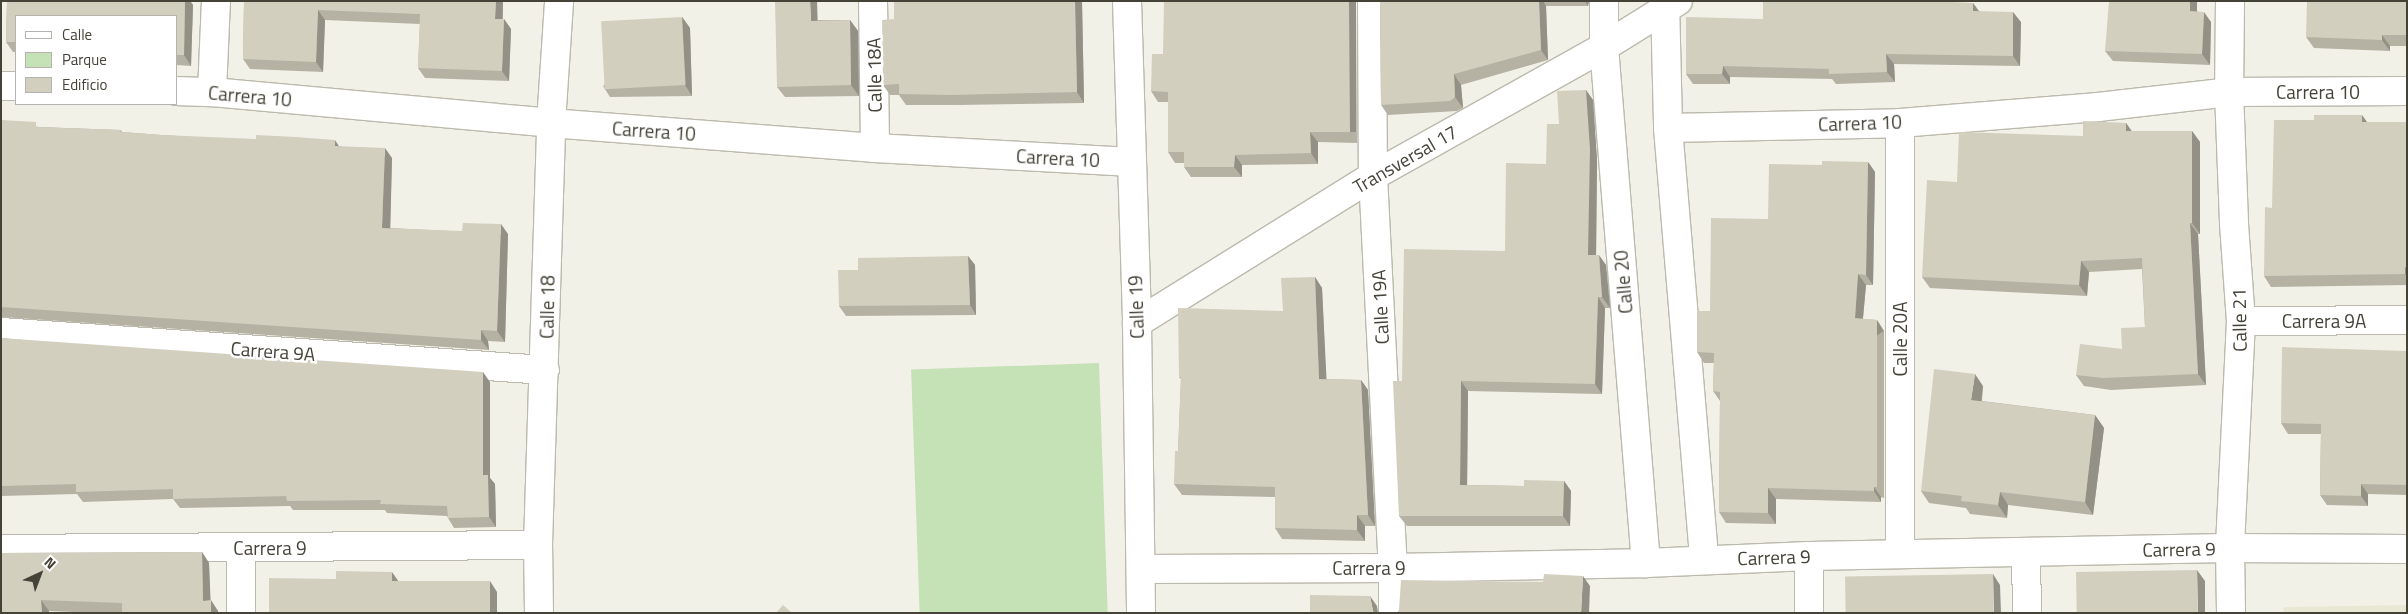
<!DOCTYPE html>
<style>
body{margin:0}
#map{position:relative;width:2408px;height:614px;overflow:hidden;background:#f2f1e8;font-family:"Titillium Web",sans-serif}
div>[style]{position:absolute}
.education>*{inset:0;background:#e9e8d4}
.green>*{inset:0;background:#c5e1b6;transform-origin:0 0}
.roads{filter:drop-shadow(1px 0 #bcbaac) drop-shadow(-1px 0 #bcbaac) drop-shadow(0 1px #bcbaac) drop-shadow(0 -1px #bcbaac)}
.minor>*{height:28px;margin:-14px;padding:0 14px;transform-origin:14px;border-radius:14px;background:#fff}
.wall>*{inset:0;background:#b5b2a4}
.shaded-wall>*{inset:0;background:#939186;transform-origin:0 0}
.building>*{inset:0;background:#d2cfbf;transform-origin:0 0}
span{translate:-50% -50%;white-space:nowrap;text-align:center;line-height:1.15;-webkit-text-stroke:5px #fff;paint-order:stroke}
.street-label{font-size:19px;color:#454238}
.frame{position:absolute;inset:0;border:2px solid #454238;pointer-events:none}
.legend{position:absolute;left:15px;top:15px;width:162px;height:90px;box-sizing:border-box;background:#fff;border:1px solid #b5b3af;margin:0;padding:6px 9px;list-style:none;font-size:15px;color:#454238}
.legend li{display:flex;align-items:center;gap:10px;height:25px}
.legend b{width:25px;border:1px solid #b5b3af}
.north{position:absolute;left:15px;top:549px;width:50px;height:50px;-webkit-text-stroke:4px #fff;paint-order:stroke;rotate:43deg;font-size:14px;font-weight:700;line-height:20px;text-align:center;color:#454238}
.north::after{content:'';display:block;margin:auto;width:18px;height:22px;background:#454238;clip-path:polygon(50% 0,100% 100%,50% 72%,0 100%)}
</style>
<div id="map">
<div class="education">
<div style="clip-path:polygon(2407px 605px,2407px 613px,2283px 613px,2284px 607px)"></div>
</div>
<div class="green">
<div style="left:1099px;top:363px;width:250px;height:188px;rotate:88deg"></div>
</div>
<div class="roads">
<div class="minor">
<div style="left:873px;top:1px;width:147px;rotate:89.2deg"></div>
<div style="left:1127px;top:1px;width:322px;rotate:88.2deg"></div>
<div style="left:1137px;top:323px;width:290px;rotate:89.2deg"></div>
<div style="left:1372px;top:1px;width:175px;rotate:89.7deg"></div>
<div style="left:1373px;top:176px;width:393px;rotate:87.1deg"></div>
<div style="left:1393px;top:568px;width:45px;rotate:90deg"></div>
<div style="left:1604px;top:1px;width:46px;rotate:90deg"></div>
<div style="left:1604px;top:47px;width:518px;rotate:85.35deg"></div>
<div style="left:1665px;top:1px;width:127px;rotate:88.6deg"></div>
<div style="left:1668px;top:128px;width:433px;rotate:85.2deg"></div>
<div style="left:2230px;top:1px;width:91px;rotate:90.6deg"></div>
<div style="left:2229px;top:92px;width:132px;rotate:87.8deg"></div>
<div style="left:2234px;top:224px;width:97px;rotate:85.9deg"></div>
<div style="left:2241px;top:321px;width:227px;rotate:92.8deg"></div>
<div style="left:2230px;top:548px;width:65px;rotate:89.1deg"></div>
<div style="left:1px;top:86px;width:15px"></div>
<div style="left:176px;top:91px;width:36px;rotate:2deg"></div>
<div style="left:212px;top:92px;width:340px;rotate:5.2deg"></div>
<div style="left:551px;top:123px;width:325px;rotate:4.4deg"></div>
<div style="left:875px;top:148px;width:257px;rotate:3.1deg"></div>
<div style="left:212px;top:92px;width:91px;rotate:-87.5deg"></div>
<div style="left:1668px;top:128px;width:232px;rotate:-1.2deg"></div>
<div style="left:1900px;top:123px;width:199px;rotate:-4.6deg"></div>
<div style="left:2098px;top:107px;width:132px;rotate:-6.5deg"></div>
<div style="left:2229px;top:92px;width:178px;rotate:-0.3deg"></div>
<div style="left:2241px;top:321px;width:166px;rotate:-0.3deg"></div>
<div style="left:1137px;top:323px;width:278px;rotate:-31.9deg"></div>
<div style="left:1373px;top:176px;width:265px;rotate:-29.2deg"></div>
<div style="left:1604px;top:47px;width:87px;rotate:-31.9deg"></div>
<div style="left:1px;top:332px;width:545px;rotate:4deg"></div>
<div style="left:241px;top:548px;width:65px;rotate:90deg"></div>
<div style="left:1px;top:549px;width:537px;rotate:-0.43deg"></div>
<div style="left:2026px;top:552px;width:61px;rotate:89.1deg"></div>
<div style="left:1900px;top:554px;width:431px;rotate:-90deg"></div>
<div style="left:1809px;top:556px;width:57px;rotate:90deg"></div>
<div style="left:1141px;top:569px;width:252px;rotate:-0.2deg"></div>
<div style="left:1393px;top:568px;width:253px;rotate:-1.1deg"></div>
<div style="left:1646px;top:563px;width:163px;rotate:-2.5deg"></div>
<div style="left:1809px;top:556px;width:421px;rotate:-1.1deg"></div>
<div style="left:2230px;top:548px;width:177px;rotate:0.3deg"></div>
<div style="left:539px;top:613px;width:68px;rotate:-90.8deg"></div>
<div style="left:538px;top:545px;width:422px;rotate:-88.2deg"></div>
<div style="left:551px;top:123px;width:122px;rotate:-86.2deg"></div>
</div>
</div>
<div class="wall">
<div style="clip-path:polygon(7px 1px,190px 1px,193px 5px,191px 66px,176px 65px,176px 16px,16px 16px,16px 52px,13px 52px,6px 42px)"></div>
<div style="clip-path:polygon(244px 1px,503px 1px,503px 19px,504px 19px,511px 29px,509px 81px,425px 78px,418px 68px,420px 24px,325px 20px,323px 72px,250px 69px,243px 59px)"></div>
<div style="clip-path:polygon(1082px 1px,1084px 103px,957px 105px,906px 105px,899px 95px,890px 95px,883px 85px)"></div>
<div style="clip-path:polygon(1356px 1px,1357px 143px,1318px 142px,1318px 164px,1242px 165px,1242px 177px,1191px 177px,1184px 167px,1184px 163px,1175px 163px,1168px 152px,1168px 102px,1158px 102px,1151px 91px,1163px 54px)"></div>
<div style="clip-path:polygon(1380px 1px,1589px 1px,1588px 6px,1546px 6px,1548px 60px,1461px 85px,1463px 108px,1457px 111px,1388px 115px,1381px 105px)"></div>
<div style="clip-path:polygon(2407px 1px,2407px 46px,2390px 46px,2390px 51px,2314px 48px,2306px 37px)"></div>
<div style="clip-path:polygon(1973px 3px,1979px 11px,2021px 22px,2020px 66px,1894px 64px,1895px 82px,1836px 84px,1832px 79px,1730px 77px,1730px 84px,1693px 84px,1686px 74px,1763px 19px)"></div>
<div style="clip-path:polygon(2197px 11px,2211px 22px,2210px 65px,2113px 61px,2105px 51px)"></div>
<div style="clip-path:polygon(682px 17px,690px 28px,692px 96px,610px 97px,603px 86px)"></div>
<div style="clip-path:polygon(818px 20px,850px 20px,858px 31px,859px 96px,785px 97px,777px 87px)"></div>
<div style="clip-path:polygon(1586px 90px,1593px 100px,1597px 160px,1596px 255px,1606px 265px,1610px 308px,1605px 308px,1602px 394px,1468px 391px,1467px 485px,1524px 486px,1564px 481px,1571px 491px,1570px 526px,1407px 526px,1399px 516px,1402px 381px,1505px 251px,1546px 164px,1559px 124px)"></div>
<div style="clip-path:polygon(1px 120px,39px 127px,121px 130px,122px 132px,162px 135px,339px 146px,392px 158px,390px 228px,508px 234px,505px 342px,488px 341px,489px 350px,1px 317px)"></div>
<div style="clip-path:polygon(2367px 122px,2407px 122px,2407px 285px,2271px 287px,2264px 276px,2272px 208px)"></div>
<div style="clip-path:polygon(2126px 123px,2132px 131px,2192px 131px,2200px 142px,2200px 234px,2198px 234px,2206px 385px,2111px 390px,2084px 386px,2076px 375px,2122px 349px,2145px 327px,2142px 269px,2089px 272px,2087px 296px,1930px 288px,1922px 277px,1957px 182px,2083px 136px)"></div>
<div style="clip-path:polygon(1868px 162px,1875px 172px,1873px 285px,1866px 285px,1863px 319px,1877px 320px,1884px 331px,1884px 498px,1881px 497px,1881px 502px,1776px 499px,1776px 524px,1726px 523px,1719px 512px,1720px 401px,1713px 391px,1714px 363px,1704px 363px,1697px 352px,1710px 311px,1768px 219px,1822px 165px)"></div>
<div style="clip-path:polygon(968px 256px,975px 265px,976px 315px,846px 316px,839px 306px,858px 270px)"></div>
<div style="clip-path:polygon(1315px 277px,1322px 288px,1326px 379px,1361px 380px,1368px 390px,1375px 526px,1365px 526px,1365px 541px,1282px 539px,1275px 528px,1275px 497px,1182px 495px,1174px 484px,1178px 451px,1181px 379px,1179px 377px,1283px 311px)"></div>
<div style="clip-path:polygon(1px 338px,490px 382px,490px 478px,495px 484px,496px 527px,454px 528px,448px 518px,447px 516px,387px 513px,385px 510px,293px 510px,290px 506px,180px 508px,173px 499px,83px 502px,77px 494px,1px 496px)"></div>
<div style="clip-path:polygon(2407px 351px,2407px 495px,2368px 494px,2368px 506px,2327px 505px,2320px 495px,2321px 434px,2288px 434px,2281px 423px)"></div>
<div style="clip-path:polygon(1983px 386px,1982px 401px,2095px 415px,2104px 428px,2093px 515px,2008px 505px,2007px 518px,1970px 514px,1966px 508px,1929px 503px,1921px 491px)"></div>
<div style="clip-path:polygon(202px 552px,209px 563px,210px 600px,218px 611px,218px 613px,98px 613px,49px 611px,49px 613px,1px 613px,1px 553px)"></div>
</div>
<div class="shaded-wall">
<div style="clip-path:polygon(185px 1px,190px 1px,193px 5px,191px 66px,184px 55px)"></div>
<div style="clip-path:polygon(496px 1px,503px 1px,502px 29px,495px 19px)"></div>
<div style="clip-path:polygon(810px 1px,817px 1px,818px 31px,811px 21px)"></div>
<div style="clip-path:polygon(1075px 1px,1082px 1px,1084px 103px,1077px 92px)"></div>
<div style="left:1349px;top:1px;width:7px;height:131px"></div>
<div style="clip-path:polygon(1539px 1px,1543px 1px,1546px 6px,1548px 60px,1541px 50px)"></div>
<div style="clip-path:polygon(1585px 1px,1589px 1px,1588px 6px)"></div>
<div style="clip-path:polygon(2190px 1px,2197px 1px,2197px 22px,2190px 11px)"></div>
<div style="clip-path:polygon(1973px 3px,1980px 13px,1973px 11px)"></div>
<div style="clip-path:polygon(318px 10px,325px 20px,323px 72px,316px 62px)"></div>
<div style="clip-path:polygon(2013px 12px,2021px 22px,2020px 66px,2013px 56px)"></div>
<div style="clip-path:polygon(2204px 12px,2211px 22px,2210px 65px,2202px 54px)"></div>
<div style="clip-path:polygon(682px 17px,690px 28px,692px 96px,685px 85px)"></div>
<div style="clip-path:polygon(504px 19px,511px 29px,509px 81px,502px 71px)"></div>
<div style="clip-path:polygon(850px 20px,858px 31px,859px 96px,851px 85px)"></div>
<div style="clip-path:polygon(2382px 35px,2390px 46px,2390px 51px,2382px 40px)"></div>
<div style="clip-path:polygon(1886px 54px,1894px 64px,1895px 82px,1887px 72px)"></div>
<div style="clip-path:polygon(1723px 66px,1730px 77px,1730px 84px,1722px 74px)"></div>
<div style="clip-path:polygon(1454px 74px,1461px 85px,1463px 108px,1455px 97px)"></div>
<div style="clip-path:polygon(1586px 90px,1593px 100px,1597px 160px,1596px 265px,1588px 255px)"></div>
<div style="clip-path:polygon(2362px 115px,2370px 126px,2362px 122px)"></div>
<div style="clip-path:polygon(2126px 123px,2134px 135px,2126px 131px)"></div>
<div style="clip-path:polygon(2192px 131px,2200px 142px,2200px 234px,2192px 223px)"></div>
<div style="clip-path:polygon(1310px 132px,1318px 142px,1318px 164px,1311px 153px)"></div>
<div style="clip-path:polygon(335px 140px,342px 151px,335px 146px)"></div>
<div style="clip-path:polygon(385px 148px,392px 158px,390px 239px,382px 228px)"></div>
<div style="clip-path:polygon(1235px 155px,1242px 165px,1242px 177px,1234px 167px)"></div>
<div style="clip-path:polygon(1868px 162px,1875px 172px,1873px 285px,1866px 275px)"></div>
<div style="clip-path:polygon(2190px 223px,2198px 234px,2206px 385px,2198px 374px)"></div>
<div style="clip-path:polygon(501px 224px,508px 234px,505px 342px,497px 331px)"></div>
<div style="clip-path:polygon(1599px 255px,1606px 265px,1610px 308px,1602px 297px)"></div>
<div style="clip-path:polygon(968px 256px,975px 265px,976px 315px,970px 305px)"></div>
<div style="clip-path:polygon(2081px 261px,2089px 272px,2087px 296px,2079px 285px)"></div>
<div style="clip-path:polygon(2405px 267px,2407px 269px,2407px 276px,2405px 274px)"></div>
<div style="clip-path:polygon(1858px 274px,1866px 285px,1862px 328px,1855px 318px)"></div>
<div style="clip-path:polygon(1315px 277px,1322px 288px,1327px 389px,1319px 379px)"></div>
<div style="clip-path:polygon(1598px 297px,1605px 308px,1602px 394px,1595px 384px)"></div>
<div style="left:1877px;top:320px;width:13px;height:167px;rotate:58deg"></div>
<div style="clip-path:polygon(481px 330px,488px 341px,489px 350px,481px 340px)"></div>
<div style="clip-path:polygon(483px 372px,490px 382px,490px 478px,495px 484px,496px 527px,489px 517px,483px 475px)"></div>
<div style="clip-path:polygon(1975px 374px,1983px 386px,1980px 413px,1971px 400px)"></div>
<div style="clip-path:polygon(1361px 380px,1368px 390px,1375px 526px,1368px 515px)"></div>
<div style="clip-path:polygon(1461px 381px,1468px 391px,1467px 495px,1460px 485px)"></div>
<div style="clip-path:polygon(2095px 415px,2104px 428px,2093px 515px,2085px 502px)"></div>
<div style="clip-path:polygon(1564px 481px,1571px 491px,1570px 526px,1563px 516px)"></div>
<div style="clip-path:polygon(2361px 484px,2368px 494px,2368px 506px,2361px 496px)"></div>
<div style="clip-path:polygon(1874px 487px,1881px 497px,1881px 502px,1874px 491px)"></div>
<div style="clip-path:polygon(1768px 488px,1776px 499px,1776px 524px,1768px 513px)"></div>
<div style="clip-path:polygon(2000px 492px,2008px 505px,2007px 518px,1998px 505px)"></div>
<div style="clip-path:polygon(1357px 515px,1365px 526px,1365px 541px,1357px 530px)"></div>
<div style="clip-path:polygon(202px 552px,209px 563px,211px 611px,203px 601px)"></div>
<div style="clip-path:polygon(2197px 570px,2205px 581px,2205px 613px,2198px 613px)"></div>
<div style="clip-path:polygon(392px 572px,399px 582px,392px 581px)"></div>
<div style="clip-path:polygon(1993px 574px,2000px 585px,2001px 613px,1994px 613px)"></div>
<div style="clip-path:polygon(1583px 576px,1590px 586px,1589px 613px,1581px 613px)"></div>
<div style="clip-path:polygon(490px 581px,497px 592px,497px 613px,490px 613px)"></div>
<div style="clip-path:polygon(1370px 596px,1377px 606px,1378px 613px,1374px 613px,1373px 611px)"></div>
<div style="clip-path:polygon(41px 600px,49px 611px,49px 613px,42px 613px)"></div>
<div style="clip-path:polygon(211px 600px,218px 611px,218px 613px,211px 613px)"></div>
</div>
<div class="building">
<div style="clip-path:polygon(7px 1px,185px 1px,184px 55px,176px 55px,176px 16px,16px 16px,16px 42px,6px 42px)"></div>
<div style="clip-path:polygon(244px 1px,496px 1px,495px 19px,504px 19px,502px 71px,418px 68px,420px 14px,318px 10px,316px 62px,243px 59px)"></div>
<div style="clip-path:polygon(775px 1px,810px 1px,811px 21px,850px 20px,851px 85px,777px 87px)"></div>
<div style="clip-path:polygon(894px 1px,1075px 1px,1077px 92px,950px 95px,899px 94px,899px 84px,883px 85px,882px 20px,894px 19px)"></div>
<div style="clip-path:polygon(1164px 1px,1349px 1px,1350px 132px,1310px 132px,1311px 153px,1235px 155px,1234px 167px,1184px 167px,1184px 152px,1168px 152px,1168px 92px,1151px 91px,1152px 54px,1163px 54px)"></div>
<div style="clip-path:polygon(1380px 1px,1539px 1px,1541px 50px,1454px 74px,1455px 97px,1450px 101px,1381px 105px)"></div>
<div style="clip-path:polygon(1763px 1px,1932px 1px,1973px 3px,1973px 11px,2013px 12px,2013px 56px,1886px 54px,1887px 72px,1829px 74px,1829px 69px,1723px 66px,1722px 74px,1686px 74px,1686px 17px,1763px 19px)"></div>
<div style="clip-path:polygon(2109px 1px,2190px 1px,2190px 11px,2204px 12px,2202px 54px,2105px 51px)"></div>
<div style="clip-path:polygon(2307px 1px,2407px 1px,2407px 35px,2382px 35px,2382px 40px,2306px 37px)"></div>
<div style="left:682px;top:17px;width:68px;height:81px;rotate:87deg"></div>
<div style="clip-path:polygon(1586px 90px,1590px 149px,1588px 255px,1599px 255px,1602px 297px,1598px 297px,1595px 384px,1461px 381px,1460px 485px,1524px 486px,1524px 480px,1564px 481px,1563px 516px,1399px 516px,1393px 381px,1402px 381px,1404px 249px,1505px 251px,1506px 163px,1546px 164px,1547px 124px,1559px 124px,1557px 91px)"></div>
<div style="clip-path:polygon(2314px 115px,2362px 115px,2362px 122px,2407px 122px,2407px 267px,2405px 267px,2405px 274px,2264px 276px,2265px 207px,2272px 208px,2274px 120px,2314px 120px)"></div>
<div style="clip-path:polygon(1px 120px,36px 122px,36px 127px,121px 130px,120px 132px,162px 135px,256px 139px,256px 135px,296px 137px,335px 140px,335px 146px,385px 148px,382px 228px,462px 231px,463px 223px,501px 224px,497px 331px,481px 330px,481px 340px,1px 307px)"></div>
<div style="clip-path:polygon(2083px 121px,2126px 123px,2126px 131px,2192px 131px,2192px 223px,2190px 223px,2198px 374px,2103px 378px,2076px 375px,2080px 344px,2122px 349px,2121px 328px,2145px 327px,2142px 258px,2081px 261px,2079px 285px,1922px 277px,1927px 180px,1957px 182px,1959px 132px,2083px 136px)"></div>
<div style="clip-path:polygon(1822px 161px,1868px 162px,1866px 275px,1858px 274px,1855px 318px,1877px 320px,1877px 487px,1874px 487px,1874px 491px,1768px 488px,1768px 513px,1719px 512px,1720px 392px,1713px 391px,1714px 353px,1697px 352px,1697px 311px,1710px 311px,1711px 218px,1768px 219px,1769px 164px,1822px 165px)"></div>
<div style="clip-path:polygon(968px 256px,970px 305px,839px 306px,838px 270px,858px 270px,858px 258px)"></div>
<div style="clip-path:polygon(1315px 277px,1319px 379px,1361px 380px,1368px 515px,1357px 515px,1357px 530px,1275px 528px,1275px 487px,1174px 484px,1175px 451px,1178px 451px,1181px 377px,1179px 377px,1178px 308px,1283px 311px,1281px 278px)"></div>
<div style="clip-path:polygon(1px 338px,483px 372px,483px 475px,488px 475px,489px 517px,448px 518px,447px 506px,380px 504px,381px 500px,287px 501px,286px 496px,173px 499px,173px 489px,76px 492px,76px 484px,1px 486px)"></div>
<div style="clip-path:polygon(2282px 347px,2407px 351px,2407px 485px,2361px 484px,2361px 496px,2320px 495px,2321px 424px,2281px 423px)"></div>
<div style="clip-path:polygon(1934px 369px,1975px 374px,1971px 400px,2095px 415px,2085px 502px,2000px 492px,1998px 505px,1961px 501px,1962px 496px,1921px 491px)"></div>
<div style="clip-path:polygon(202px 552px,203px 601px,211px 600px,211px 613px,122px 613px,122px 603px,41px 600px,42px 613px,1px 613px,1px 553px)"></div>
<div style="left:2197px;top:570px;width:43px;height:121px;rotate:89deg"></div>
<div style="clip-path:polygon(336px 571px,392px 572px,392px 581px,490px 581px,490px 613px,269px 613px,269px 578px,336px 579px)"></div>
<div style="clip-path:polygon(1544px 574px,1583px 576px,1581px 613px,1397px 613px,1399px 610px,1401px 580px,1543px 582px)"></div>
<div style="left:1993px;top:574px;width:39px;height:148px;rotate:89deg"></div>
<div style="clip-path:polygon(1310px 595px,1370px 596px,1373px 611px,1375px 613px,1310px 613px)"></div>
<div style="clip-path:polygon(783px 605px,792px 613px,776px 613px)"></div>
</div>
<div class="street-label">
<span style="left:874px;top:75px;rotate:-91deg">Calle 18A</span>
<span style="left:2318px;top:92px">Carrera 10</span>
<span style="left:250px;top:96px;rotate:5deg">Carrera 10</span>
<span style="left:1860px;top:123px;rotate:-2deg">Carrera 10</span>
<span style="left:654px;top:131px;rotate:4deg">Carrera 10</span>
<span style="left:1058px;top:158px;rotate:3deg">Carrera 10</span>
<span style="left:1405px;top:159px;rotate:-30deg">Transversal 17</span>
<span style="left:1623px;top:282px;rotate:-95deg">Calle 20</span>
<span style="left:547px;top:307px;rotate:-89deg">Calle 18</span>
<span style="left:1136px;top:307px;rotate:-92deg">Calle 19</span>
<span style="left:1380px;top:307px;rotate:-93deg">Calle 19A</span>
<span style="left:2239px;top:320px;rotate:-91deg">Calle 21</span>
<span style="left:2324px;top:321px">Carrera 9A</span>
<span style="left:1900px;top:339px;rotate:-90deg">Calle 20A</span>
<span style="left:273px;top:351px;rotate:4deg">Carrera 9A</span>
<span style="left:270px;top:548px">Carrera 9</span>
<span style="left:2179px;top:549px;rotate:-1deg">Carrera 9</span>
<span style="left:1774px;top:557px;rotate:-2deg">Carrera 9</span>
<span style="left:1369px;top:568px">Carrera 9</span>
</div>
<div class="frame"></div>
<ul class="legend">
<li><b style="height:6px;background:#fff"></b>Calle</li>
<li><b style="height:14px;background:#c5e1b6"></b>Parque</li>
<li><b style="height:14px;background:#d2cfbf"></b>Edificio</li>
</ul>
<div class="north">N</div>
</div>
